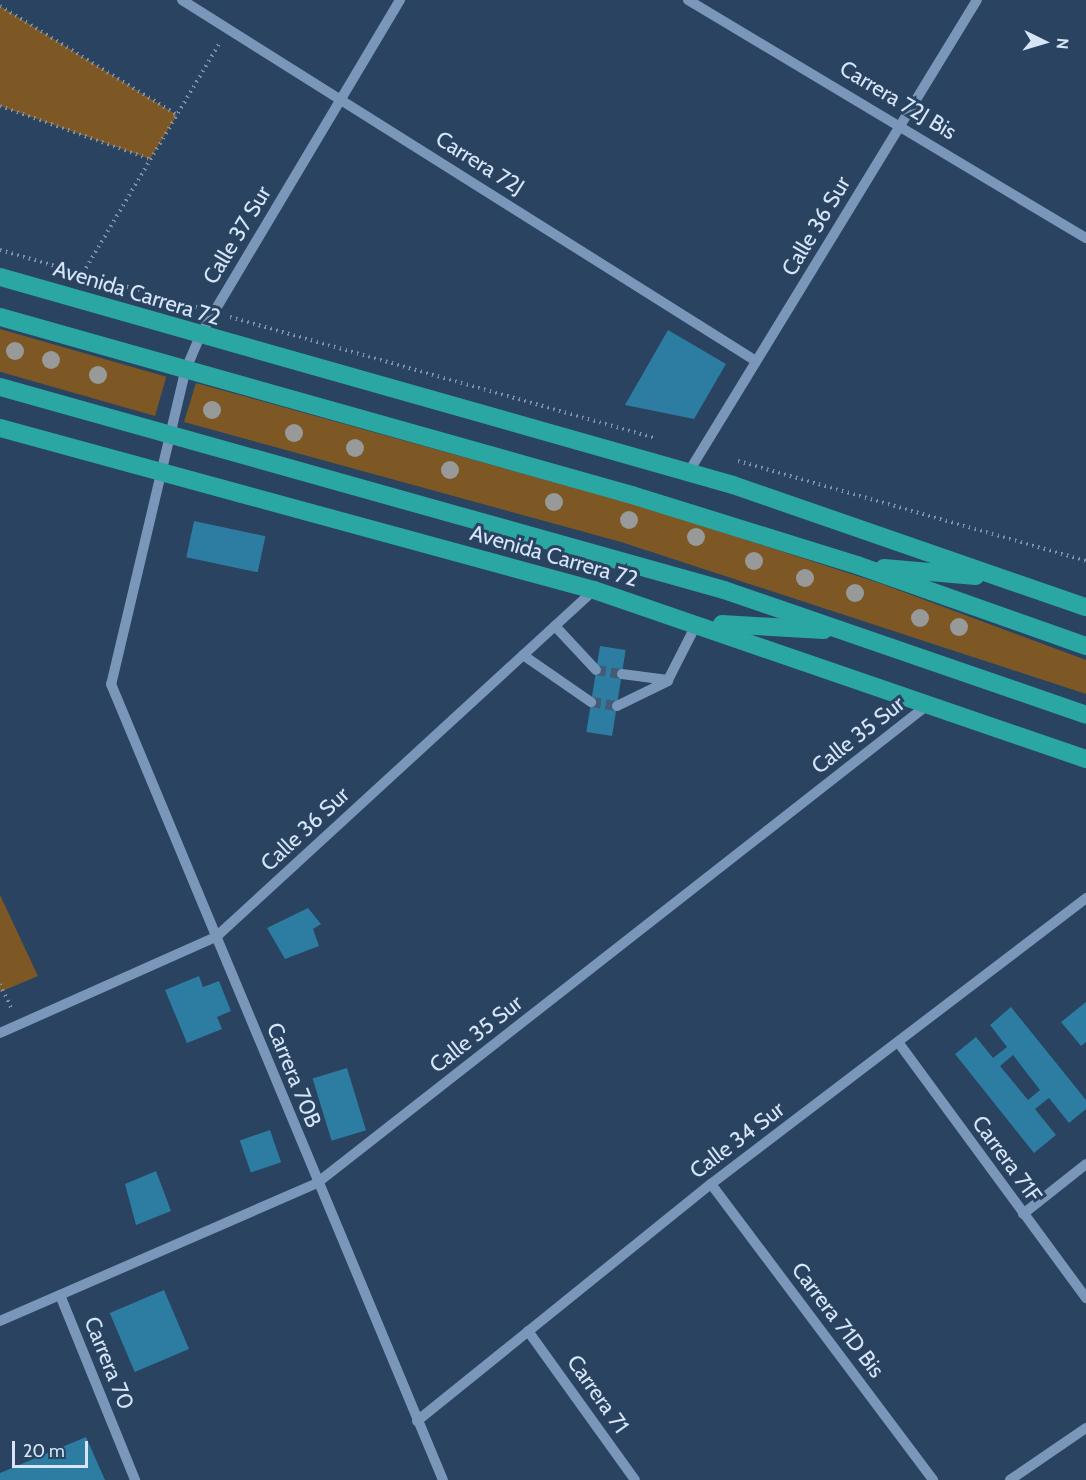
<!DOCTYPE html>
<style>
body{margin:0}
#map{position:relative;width:1086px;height:1480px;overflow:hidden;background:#294360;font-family:Cabin,sans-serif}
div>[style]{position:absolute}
.green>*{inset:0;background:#7d5824;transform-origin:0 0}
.building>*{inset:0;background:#2d7ca1;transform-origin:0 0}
.minor-tunnel>*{height:10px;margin-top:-5px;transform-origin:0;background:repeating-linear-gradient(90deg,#435b77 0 10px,transparent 0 15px)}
.path>*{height:4px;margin-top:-2px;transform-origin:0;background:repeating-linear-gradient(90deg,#7e92aa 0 1.5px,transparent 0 6px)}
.minor>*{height:10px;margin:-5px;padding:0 5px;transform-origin:5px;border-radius:5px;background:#7a97b9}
.highway>*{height:18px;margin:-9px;padding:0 9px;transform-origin:9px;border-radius:9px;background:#2aa6a3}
.trees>*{width:18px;height:18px;margin:-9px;border-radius:50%;background:#989999}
span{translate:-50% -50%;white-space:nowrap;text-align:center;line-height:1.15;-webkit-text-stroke:6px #294360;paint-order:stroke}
.street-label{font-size:22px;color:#d6e5f8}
.north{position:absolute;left:1014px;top:12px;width:60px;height:60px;-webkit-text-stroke:4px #294360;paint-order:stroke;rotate:95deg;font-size:16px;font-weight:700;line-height:24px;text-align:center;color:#d6e5f8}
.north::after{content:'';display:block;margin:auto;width:21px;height:27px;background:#d6e5f8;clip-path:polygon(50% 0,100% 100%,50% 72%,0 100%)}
.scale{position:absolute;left:12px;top:1441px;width:76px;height:27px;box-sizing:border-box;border:3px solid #d6e5f8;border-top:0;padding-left:8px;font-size:18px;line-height:21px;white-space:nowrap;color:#d6e5f8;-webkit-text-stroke:4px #294360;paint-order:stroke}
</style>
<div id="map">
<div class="green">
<div style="clip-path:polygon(0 6px,177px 115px,150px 159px,0 106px)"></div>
<div style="left:0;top:329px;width:173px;height:41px;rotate:16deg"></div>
<div style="clip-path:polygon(196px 383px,651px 509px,882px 584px,1086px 660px,1086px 694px,621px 542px,184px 422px)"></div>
<div style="clip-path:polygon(0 895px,38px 976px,0 992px)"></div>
</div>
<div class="building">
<div style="clip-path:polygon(668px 330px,726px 364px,694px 419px,625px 405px)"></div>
<div style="left:194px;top:521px;width:73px;height:37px;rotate:12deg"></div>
<div style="left:600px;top:646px;width:26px;height:87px;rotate:9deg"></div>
<div style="clip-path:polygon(308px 908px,321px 924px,313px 929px,319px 946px,285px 959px,267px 928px)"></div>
<div style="clip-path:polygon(199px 976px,203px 987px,219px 981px,231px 1011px,217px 1017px,222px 1029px,187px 1043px,165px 990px)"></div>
<div style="clip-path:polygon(1086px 1002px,1086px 1042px,1081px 1046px,1061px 1022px)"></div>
<div style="clip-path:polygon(evenodd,1011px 1007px,1086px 1100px,1086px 1109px,1069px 1123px,1049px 1098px,1035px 1109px,1056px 1135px,1034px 1153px,955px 1054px,976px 1037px,993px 1058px,1007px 1047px,990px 1025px,1011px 1007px,1013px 1055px,1040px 1090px,1028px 1100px,1000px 1066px,1013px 1055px)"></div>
<div style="left:347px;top:1068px;width:65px;height:36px;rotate:73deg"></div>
<div style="left:270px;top:1130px;width:34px;height:32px;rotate:71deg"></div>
<div style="clip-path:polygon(156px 1171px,171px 1211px,136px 1225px,125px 1184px)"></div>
<div style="left:164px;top:1290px;width:64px;height:59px;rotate:67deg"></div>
<div style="clip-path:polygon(86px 1437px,105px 1480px,0 1480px,0 1473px)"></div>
</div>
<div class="minor-tunnel">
<div style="left:596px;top:670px;width:26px;rotate:9deg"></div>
<div style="left:591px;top:702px;width:26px;rotate:9deg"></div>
</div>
<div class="path">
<div style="left:0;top:6px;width:208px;rotate:31.6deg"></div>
<div style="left:0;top:106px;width:159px;rotate:19.5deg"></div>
<div style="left:0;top:250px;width:205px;rotate:16.1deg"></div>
<div style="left:83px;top:273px;width:269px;rotate:-59.3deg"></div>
<div style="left:230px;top:317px;width:443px;rotate:15.9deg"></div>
<div style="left:738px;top:461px;width:362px;rotate:16deg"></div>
<div style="left:0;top:984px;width:26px;rotate:65deg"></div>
</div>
<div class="minor">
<div style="left:182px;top:0;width:678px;rotate:32.17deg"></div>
<div style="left:400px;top:0;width:391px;rotate:120.8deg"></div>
<div style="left:200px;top:336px;width:39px;rotate:113deg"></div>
<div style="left:185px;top:372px;width:321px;rotate:103.3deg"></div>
<div style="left:111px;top:684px;width:862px;rotate:67.36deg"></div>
<div style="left:688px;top:0;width:464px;rotate:30.9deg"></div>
<div style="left:688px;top:473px;width:554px;rotate:-58.58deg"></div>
<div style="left:555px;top:626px;width:60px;rotate:47deg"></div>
<div style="left:523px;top:655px;width:83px;rotate:34.7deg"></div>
<div style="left:622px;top:674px;width:46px;rotate:7.4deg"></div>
<div style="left:668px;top:680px;width:64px;rotate:-63deg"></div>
<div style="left:617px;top:706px;width:57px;rotate:-26.1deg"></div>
<div style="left:0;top:1033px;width:236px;rotate:-24deg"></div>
<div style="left:216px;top:937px;width:513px;rotate:-42.55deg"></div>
<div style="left:898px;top:1042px;width:318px;rotate:53.7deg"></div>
<div style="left:711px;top:1184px;width:370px;rotate:53.1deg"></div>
<div style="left:1023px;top:1214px;width:80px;rotate:-38.4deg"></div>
<div style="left:60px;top:1295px;width:200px;rotate:67.9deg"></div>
<div style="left:0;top:1321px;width:346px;rotate:-23.5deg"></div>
<div style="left:317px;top:1183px;width:779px;rotate:-38.06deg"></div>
<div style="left:528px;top:1331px;width:183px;rotate:54.3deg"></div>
<div style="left:417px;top:1421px;width:378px;rotate:-38.9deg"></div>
<div style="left:711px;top:1184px;width:472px;rotate:-37.3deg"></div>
<div style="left:1010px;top:1480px;width:92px;rotate:-34.4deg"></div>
</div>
<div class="highway">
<div style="left:0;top:277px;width:762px;rotate:15.84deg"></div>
<div style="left:733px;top:485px;width:373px;rotate:19.1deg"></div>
<div style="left:0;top:317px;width:657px;rotate:15.73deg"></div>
<div style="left:632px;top:495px;width:236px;rotate:17.3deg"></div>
<div style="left:857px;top:565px;width:243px;rotate:19.5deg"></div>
<div style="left:0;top:387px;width:752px;rotate:15.66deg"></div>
<div style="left:724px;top:590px;width:383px;rotate:19deg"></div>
<div style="left:0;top:428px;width:616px;rotate:15.26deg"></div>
<div style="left:594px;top:590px;width:520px;rotate:18.96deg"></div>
<div style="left:884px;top:568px;width:92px;rotate:5deg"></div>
<div style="left:722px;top:624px;width:102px;rotate:3.4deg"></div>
</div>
<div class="trees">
<div style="left:15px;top:351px"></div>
<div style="left:51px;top:360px"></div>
<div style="left:98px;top:375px"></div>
<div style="left:212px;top:410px"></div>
<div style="left:294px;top:433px"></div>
<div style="left:355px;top:448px"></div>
<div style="left:450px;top:470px"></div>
<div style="left:554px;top:502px"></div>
<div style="left:629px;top:520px"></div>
<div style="left:696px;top:537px"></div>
<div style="left:754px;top:561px"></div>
<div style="left:805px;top:578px"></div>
<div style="left:855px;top:593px"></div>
<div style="left:920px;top:618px"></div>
<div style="left:959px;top:627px"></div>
</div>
<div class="street-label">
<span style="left:898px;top:100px;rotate:31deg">Carrera 72J Bis</span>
<span style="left:480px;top:163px;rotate:32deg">Carrera 72J</span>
<span style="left:816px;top:226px;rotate:-59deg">Calle 36 Sur</span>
<span style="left:237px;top:235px;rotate:-59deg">Calle 37 Sur</span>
<span style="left:137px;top:293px;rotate:17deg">Avenida Carrera 72</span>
<span style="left:554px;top:556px;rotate:16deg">Avenida Carrera 72</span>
<span style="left:858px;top:735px;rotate:-38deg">Calle 35 Sur</span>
<span style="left:305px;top:829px;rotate:-43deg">Calle 36 Sur</span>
<span style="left:476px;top:1034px;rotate:-38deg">Calle 35 Sur</span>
<span style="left:294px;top:1075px;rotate:68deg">Carrera 70B</span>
<span style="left:737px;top:1140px;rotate:-37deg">Calle 34 Sur</span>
<span style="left:1007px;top:1159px;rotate:54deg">Carrera 71F</span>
<span style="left:838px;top:1320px;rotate:53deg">Carrera 71D Bis</span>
<span style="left:109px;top:1363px;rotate:68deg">Carrera 70</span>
<span style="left:598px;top:1394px;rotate:55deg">Carrera 71</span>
</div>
<div class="north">N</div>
<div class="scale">20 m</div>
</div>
